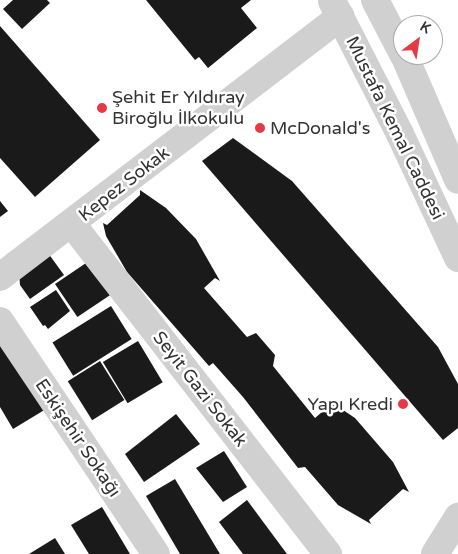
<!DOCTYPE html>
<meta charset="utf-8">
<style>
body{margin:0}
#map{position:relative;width:458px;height:554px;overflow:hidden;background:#fff;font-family:"Varela Round",sans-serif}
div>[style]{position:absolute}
.building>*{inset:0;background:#1a1a1a;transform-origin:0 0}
.minor>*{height:28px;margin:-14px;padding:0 14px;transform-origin:14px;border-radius:14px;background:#d0d0d0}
.dots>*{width:14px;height:14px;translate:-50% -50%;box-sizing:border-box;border:2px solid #fff;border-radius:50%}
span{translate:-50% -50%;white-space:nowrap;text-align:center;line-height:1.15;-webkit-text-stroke:5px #fff;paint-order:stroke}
.poi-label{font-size:18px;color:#333}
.left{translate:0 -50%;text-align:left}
.right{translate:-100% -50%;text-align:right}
.street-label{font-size:18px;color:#333}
.north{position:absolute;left:393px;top:15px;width:50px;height:50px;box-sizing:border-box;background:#fff;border:1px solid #adadad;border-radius:50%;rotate:31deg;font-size:14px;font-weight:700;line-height:20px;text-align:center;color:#333}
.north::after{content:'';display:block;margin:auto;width:18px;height:22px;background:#e63946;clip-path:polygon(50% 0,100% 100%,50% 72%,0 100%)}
</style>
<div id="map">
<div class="building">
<div style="clip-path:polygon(13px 0,47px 0,50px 3px,22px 29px,3px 9px)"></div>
<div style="clip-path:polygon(146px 0,251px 0,241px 8px,257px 28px,208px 68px,199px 57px,195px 60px)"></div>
<div style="clip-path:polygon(0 26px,100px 140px,35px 197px,0 158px)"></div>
<div style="clip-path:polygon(233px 138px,292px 181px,438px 347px,458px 384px,458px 428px,443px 440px,202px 161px)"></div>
<div style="clip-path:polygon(140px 190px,166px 208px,196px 239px,220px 281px,215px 278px,204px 288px,247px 337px,256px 333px,275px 355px,273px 366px,315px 418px,329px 406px,326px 404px,328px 400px,355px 418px,393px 462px,409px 492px,403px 489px,369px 520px,371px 524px,338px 505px,305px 467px,298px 468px,243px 397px,213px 363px,209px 366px,127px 272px,106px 236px,103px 223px,107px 225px,140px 195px)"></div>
<div style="clip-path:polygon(0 201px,8px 211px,0 217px)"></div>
<div style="clip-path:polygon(48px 253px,64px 275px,30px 299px,20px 285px,19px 273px)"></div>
<div style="left:89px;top:261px;width:40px;height:41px;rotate:56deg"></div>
<div style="clip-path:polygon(56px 290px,70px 311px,48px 329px,45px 325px,43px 326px,30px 307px)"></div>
<div style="left:111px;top:306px;width:39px;height:69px;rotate:58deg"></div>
<div style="clip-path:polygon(0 341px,51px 406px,13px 429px,0 407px)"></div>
<div style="left:138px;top:341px;width:48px;height:41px;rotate:59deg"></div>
<div style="left:100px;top:361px;width:46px;height:38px;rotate:58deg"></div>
<div style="clip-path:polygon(176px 414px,200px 444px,144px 482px,125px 454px)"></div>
<div style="clip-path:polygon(224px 451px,247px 487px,223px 502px,196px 468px)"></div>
<div style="clip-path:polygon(175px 479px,220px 554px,180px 554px,146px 496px)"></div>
<div style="clip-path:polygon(247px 500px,287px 554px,243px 554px,219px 522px)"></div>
<div style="clip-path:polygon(102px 507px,130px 554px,89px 554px,71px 525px)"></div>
<div style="clip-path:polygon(55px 538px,65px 554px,29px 554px)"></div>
</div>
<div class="minor">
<div style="left:375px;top:0;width:61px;rotate:62.6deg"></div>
<div style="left:332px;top:1px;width:149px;rotate:62.9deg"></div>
<div style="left:400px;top:134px;width:137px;rotate:64.9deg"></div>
<div style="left:404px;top:55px;width:136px;rotate:66.6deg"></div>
<div style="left:72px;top:224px;width:418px;rotate:52.2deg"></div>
<div style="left:0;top:277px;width:429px;rotate:-37.4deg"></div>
<div style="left:0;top:321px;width:280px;rotate:56.2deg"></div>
<div style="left:435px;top:554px;width:44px;rotate:-58.1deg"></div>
</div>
<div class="dots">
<div style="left:102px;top:108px;background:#e63946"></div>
<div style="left:260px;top:128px;background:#e63946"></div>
<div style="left:403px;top:404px;background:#e63946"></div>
</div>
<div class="poi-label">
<span class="left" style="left:112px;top:108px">Şehit Er Yıldıray<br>Biroğlu İlkokulu</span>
<span class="left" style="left:270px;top:128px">McDonald's</span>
<span class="right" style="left:393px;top:404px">Yapı Kredi</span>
</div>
<div class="street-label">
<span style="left:395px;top:128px;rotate:64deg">Mustafa Kemal Caddesi</span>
<span style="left:124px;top:184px;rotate:-38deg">Kepez Sokak</span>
<span style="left:200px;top:389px;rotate:52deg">Seyit Gazi Sokak</span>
<span style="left:78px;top:438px;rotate:56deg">Eskişehir Sokağı</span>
</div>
<div class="north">K</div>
</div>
